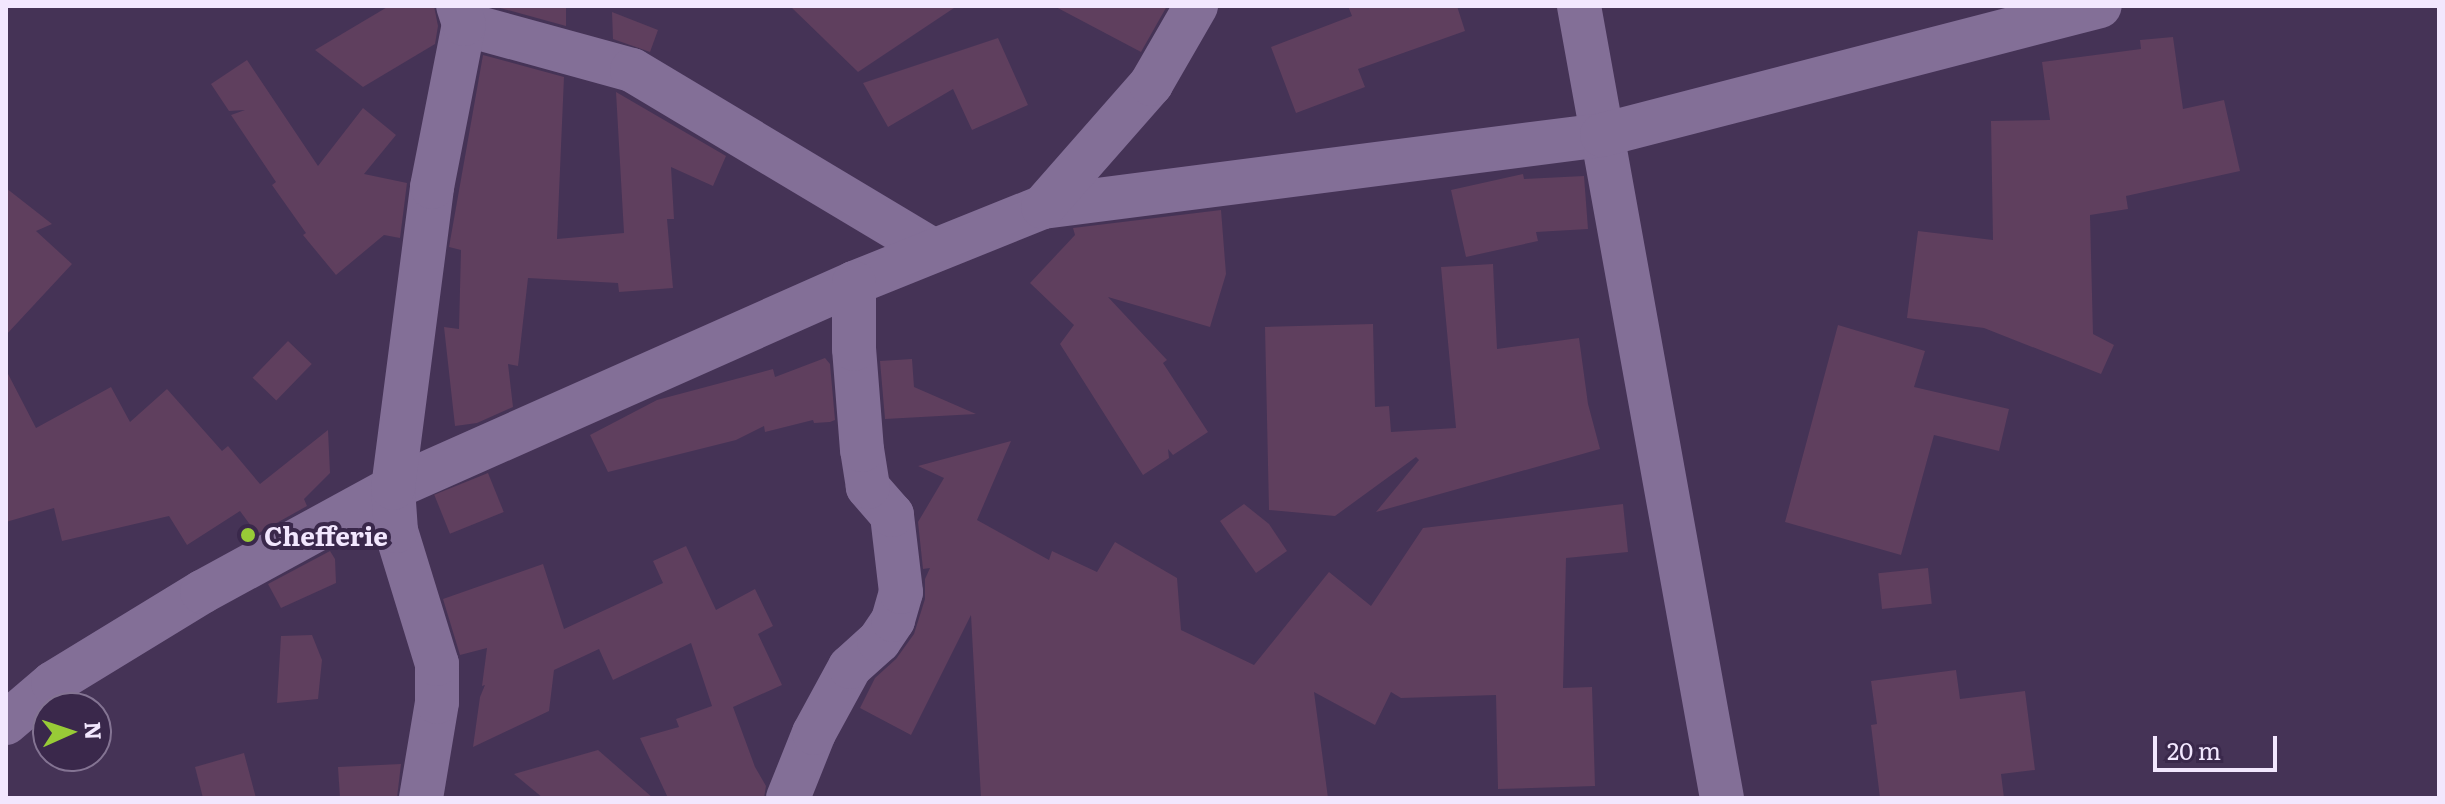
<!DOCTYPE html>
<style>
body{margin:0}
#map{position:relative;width:2445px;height:804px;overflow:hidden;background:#453356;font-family:Literata,serif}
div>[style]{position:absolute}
.building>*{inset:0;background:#5f3f5e;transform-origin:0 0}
.street>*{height:44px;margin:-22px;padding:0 22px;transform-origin:22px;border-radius:22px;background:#836f97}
.dots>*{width:22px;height:22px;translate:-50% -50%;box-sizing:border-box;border:4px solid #3a284b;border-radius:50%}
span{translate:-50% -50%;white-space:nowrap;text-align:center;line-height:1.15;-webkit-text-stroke:8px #3a284b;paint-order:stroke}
.poi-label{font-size:26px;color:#f2e7fe;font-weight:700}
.left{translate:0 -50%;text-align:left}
.frame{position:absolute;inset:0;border:8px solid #f2e7fe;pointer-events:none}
.north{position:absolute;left:32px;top:692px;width:80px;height:80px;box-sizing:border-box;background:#3a284b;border:2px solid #847493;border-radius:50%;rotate:87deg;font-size:22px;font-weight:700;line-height:32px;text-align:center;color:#f2e7fe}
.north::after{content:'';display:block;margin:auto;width:28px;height:36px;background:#98cb37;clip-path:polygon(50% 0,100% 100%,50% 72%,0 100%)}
.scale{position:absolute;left:2153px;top:736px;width:124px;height:36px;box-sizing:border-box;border:4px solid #f2e7fe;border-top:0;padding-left:10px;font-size:24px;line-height:28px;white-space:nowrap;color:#f2e7fe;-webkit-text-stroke:6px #3a284b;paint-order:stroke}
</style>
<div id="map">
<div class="building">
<div style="clip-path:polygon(389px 6px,434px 6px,438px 26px,435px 44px,363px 87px,315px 50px)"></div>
<div style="clip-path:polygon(493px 6px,566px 6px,566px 26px)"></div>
<div style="clip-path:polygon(790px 6px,957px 6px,858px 72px)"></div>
<div style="clip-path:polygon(1054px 6px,1167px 6px,1141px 52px)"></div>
<div style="clip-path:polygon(1348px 6px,1457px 6px,1465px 31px,1358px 69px,1365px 87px,1296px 113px,1271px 47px,1352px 16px)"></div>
<div style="clip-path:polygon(612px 12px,658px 30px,650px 52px,613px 39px)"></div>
<div style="clip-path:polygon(2173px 37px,2183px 109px,2224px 100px,2240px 171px,2126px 196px,2128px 209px,2090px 215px,2093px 334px,2114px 345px,2101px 374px,1984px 328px,1907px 318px,1918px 231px,1993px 240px,1991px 121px,2050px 120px,2042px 62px,2141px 49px,2140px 40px)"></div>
<div style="clip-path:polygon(998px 38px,1028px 105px,972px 130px,953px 89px,888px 127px,863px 83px)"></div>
<div style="clip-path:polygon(483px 55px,564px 77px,557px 239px,624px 233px,616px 92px,726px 156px,713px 186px,671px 167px,674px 219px,667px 219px,673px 288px,619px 292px,618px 283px,528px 278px,518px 366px,508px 364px,513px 407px,477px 423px,455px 426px,444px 327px,459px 329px,461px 250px,449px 247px)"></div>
<div style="clip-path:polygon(247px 60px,318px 166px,363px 108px,396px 135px,364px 174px,407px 183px,400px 238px,384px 235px,336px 275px,303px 235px,306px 233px,272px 185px,276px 182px,231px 115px,245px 110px,229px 111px,211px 84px)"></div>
<div style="clip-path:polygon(1523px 174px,1524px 179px,1584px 176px,1588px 229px,1536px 232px,1538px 241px,1466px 257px,1451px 190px)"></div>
<div style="clip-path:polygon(6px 188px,52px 224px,36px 231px,72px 264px,6px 335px)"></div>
<div style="clip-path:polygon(1221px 210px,1226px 274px,1210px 327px,1108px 297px,1167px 360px,1163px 363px,1208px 432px,1173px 455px,1168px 449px,1169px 458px,1143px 475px,1060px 344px,1074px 325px,1030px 283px,1075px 235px,1073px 228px)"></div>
<div style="clip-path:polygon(1493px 264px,1497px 349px,1579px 338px,1588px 404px,1600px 449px,1376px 512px,1419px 460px,1416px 457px,1335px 516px,1269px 510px,1265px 327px,1373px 324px,1375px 407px,1389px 406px,1391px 432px,1456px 428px,1441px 267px)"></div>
<div style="clip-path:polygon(1838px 325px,1925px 351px,1914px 387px,2009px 409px,1999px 451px,1934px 435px,1901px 555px,1785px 522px)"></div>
<div style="left:288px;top:341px;width:33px;height:51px;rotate:44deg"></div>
<div style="clip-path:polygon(825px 358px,830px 364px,835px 420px,830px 422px,814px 423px,813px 420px,765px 432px,764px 426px,736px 440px,608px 472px,590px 435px,657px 400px,773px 369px,775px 377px)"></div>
<div style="clip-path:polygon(912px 359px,914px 387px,976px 414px,885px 419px,880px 361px)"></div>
<div style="clip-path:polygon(6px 370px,36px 428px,111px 387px,130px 422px,167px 389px,222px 451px,228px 446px,260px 484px,328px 430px,330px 473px,304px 499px,307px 506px,257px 534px,240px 511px,187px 545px,169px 516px,62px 541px,54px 508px,6px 522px)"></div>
<div style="clip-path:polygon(1011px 441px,977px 520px,1049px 560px,1052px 551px,1097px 572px,1115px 542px,1177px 578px,1181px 630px,1254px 665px,1329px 572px,1371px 606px,1423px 528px,1623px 504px,1628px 552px,1566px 558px,1563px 688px,1592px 687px,1595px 786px,1498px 789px,1496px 695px,1401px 698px,1391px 692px,1375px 725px,1314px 692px,1328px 798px,981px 798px,971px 615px,911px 735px,860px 708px,875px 678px,896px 659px,914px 634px,925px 599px,925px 579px,930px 568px,923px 569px,918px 522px,944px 478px,918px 466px)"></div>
<div style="left:488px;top:473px;width:42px;height:58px;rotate:68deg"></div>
<div style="clip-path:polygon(1244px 504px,1269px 524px,1287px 551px,1256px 573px,1220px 521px)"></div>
<div style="clip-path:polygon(686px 546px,716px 610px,755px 589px,773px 626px,758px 634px,782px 685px,733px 707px,755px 767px,766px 786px,764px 798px,668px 798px,640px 738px,679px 727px,676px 719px,712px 706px,691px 643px,613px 680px,599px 649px,554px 670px,549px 711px,473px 747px,480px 697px,485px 685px,482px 686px,487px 648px,460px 655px,443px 599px,543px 564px,564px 629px,663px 583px,653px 561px)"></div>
<div style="clip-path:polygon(330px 551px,335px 559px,336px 583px,281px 608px,268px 584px)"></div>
<div style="left:1928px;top:568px;width:36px;height:50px;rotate:84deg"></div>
<div style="clip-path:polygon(312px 635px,322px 660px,318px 699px,277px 703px,281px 636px)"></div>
<div style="clip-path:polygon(1956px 670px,1960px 699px,2025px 691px,2035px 770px,2001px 774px,2004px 798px,1880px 798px,1871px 725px,1877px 724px,1871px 681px)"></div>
<div style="clip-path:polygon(598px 750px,653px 798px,543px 798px,514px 774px)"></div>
<div style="clip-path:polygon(244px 753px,256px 798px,203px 798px,195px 767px)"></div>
<div style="clip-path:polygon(401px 764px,397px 798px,340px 798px,338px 767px)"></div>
</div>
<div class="street">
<div style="left:1579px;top:6px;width:805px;rotate:79.77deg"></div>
<div style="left:464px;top:24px;width:174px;rotate:15.3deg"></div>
<div style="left:632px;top:70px;width:351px;rotate:30.9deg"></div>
<div style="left:1043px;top:207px;width:564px;rotate:-7.34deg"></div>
<div style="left:1602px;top:135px;width:514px;rotate:-14.52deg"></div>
<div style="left:6px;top:723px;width:62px;rotate:-40.4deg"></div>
<div style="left:53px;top:683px;width:175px;rotate:-31.4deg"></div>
<div style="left:202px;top:592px;width:217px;rotate:-28.6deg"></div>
<div style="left:393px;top:488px;width:505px;rotate:-23.97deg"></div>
<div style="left:854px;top:283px;width:204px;rotate:-21.9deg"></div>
<div style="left:1043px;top:207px;width:164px;rotate:-48.7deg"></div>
<div style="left:1151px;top:84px;width:90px;rotate:-60deg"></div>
<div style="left:421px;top:798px;width:97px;rotate:-80.5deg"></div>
<div style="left:437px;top:702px;width:38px;rotate:-90deg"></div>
<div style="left:437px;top:664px;width:139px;rotate:-107.1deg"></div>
<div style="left:396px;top:531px;width:43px;rotate:-94deg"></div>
<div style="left:393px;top:488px;width:304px;rotate:-82.6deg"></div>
<div style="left:432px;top:187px;width:166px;rotate:-78.9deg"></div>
<div style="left:464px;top:24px;width:19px;rotate:-108deg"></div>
<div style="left:788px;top:798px;width:70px;rotate:-68.2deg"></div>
<div style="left:814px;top:733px;width:75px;rotate:-61.4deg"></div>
<div style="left:850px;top:667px;width:39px;rotate:-42deg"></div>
<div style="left:879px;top:641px;width:25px;rotate:-56deg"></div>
<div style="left:893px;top:620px;width:29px;rotate:-74deg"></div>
<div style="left:901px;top:592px;width:78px;rotate:-96.7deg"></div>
<div style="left:892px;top:515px;width:37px;rotate:-131deg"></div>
<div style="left:868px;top:487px;width:37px;rotate:-99deg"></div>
<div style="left:862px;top:450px;width:101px;rotate:-94.5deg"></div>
<div style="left:854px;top:349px;width:66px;rotate:-90deg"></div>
</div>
<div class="dots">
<div style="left:248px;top:535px;background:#98cb37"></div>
</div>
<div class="poi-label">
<span class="left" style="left:264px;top:535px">Chefferie</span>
</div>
<div class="frame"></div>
<div class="north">N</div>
<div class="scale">20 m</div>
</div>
